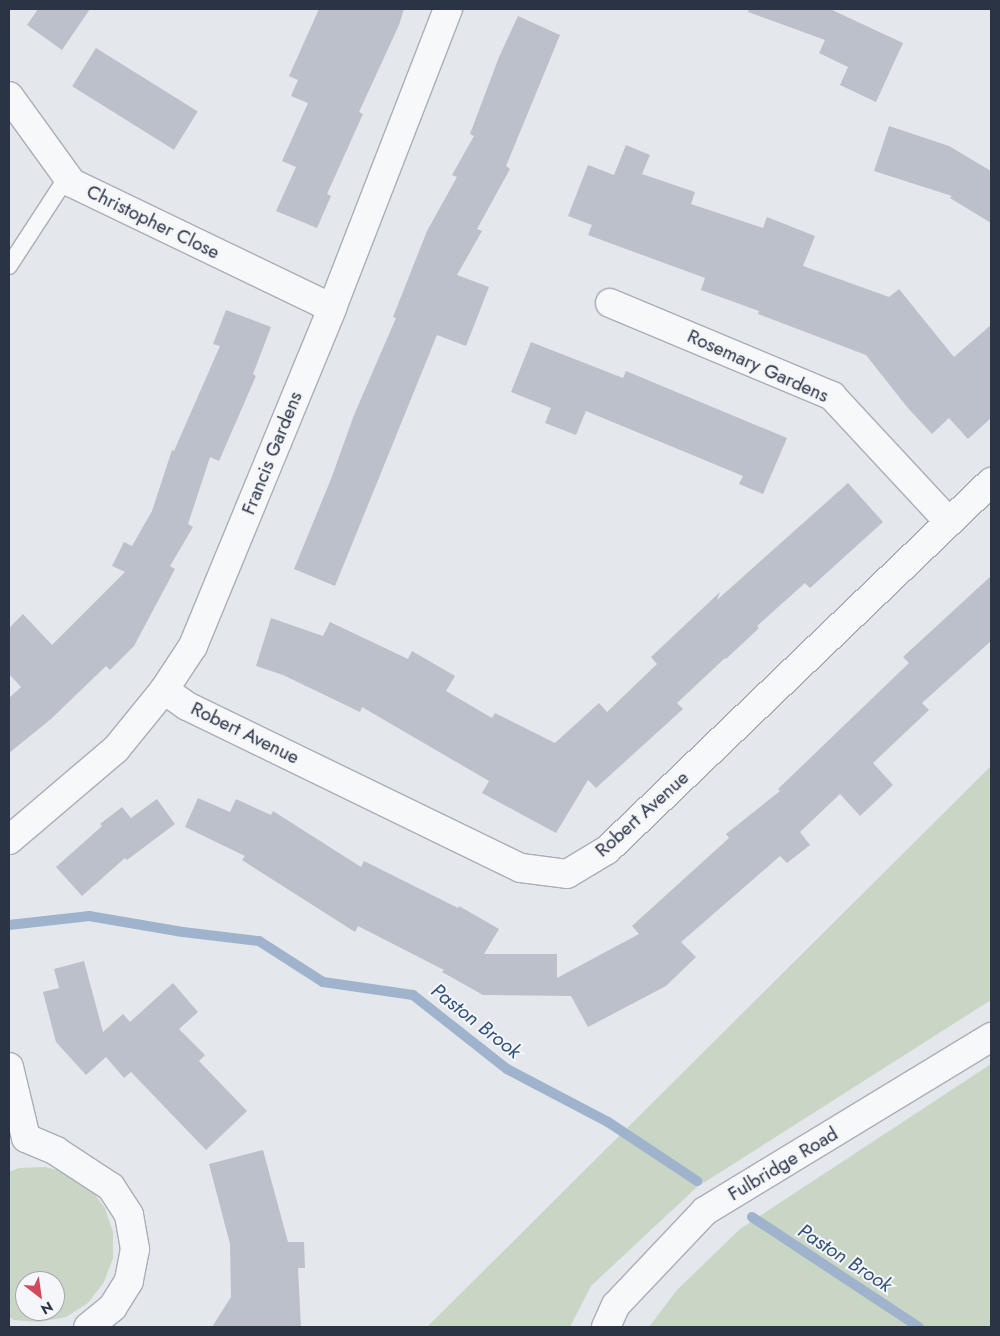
<!DOCTYPE html>
<style>
body{margin:0}
#map{position:relative;width:1000px;height:1336px;overflow:hidden;background:#e4e7ec;font-family:Jost,sans-serif}
div>[style]{position:absolute}
.green>*{inset:0;background:#c9d6c5}
.stream>*{height:10px;margin:-5px;padding:0 5px;transform-origin:5px;border-radius:5px;background:#9fb4cc}
.building>*{inset:0;background:#bbc0ca;transform-origin:0 0}
.roads{filter:drop-shadow(1px 0 #a9aeb7) drop-shadow(-1px 0 #a9aeb7) drop-shadow(0 1px #a9aeb7) drop-shadow(0 -1px #a9aeb7)}
.service>*{height:16px;margin:-8px;padding:0 8px;transform-origin:8px;border-radius:8px;background:#f7f8fa}
.minor>*{height:28px;margin:-14px;padding:0 14px;transform-origin:14px;border-radius:14px;background:#f7f8fa}
.tertiary>*{height:28px;margin:-14px;padding:0 14px;transform-origin:14px;border-radius:14px;background:#f7f8fa}
span{translate:-50% -50%;white-space:nowrap;text-align:center;line-height:1.15;-webkit-text-stroke:4px #f4f6f9;paint-order:stroke}
.street-label{font-size:19px;color:#2b3445}
.water-label{font-size:20px;color:#34527a;font-style:italic}
.frame{position:absolute;inset:0;border:10px solid #2b3445;pointer-events:none}
.north{position:absolute;left:15px;top:1271px;width:50px;height:50px;box-sizing:border-box;background:#f4f6f9;border:1px solid #a4a8b1;border-radius:50%;rotate:150deg;font-size:14px;font-weight:700;line-height:20px;text-align:center;color:#2b3445}
.north::after{content:'';display:block;margin:auto;width:18px;height:22px;background:#d1495b;clip-path:polygon(50% 0,100% 100%,50% 72%,0 100%)}
</style>
<div id="map">
<div class="green">
<div style="clip-path:polygon(991px 766px,991px 1000px,697px 1187px,591px 1286px,570px 1327px,427px 1327px)"></div>
<div style="clip-path:polygon(991px 1064px,991px 1327px,649px 1327px,676px 1291px,740px 1229px)"></div>
<div style="clip-path:polygon(evenodd,45px 1167px,69px 1173px,90px 1188px,105px 1208px,113px 1232px,113px 1258px,104px 1282px,88px 1303px,66px 1317px,40px 1322px,14px 1320px,9px 1317px,9px 1172px,19px 1168px,45px 1167px,25px 1281px,55px 1281px,55px 1311px,25px 1311px,25px 1281px)"></div>
</div>
<div class="stream">
<div style="left:9px;top:925px;width:81px;rotate:-6.4deg"></div>
<div style="left:89px;top:916px;width:95px;rotate:9.7deg"></div>
<div style="left:183px;top:932px;width:77px;rotate:6.8deg"></div>
<div style="left:259px;top:941px;width:76px;rotate:32.6deg"></div>
<div style="left:323px;top:982px;width:91px;rotate:8.2deg"></div>
<div style="left:413px;top:995px;width:120px;rotate:38.2deg"></div>
<div style="left:507px;top:1069px;width:114px;rotate:27.7deg"></div>
<div style="left:608px;top:1122px;width:107px;rotate:33.5deg"></div>
<div style="left:752px;top:1217px;width:200px;rotate:33.4deg"></div>
</div>
<div class="building">
<div style="clip-path:polygon(38px 9px,90px 9px,62px 50px,27px 25px)"></div>
<div style="clip-path:polygon(319px 9px,404px 9px,399px 25px,359px 112px,363px 114px,327px 194px,331px 196px,317px 228px,276px 211px,296px 167px,282px 161px,308px 103px,291px 96px,298px 80px,289px 76px)"></div>
<div style="clip-path:polygon(749px 9px,830px 9px,903px 43px,876px 102px,840px 85px,848px 67px,819px 53px,825px 40px,748px 12px)"></div>
<div style="clip-path:polygon(518px 16px,560px 35px,506px 166px,510px 169px,477px 229px,482px 231px,457px 275px,489px 287px,466px 346px,437px 335px,335px 586px,294px 569px,331px 479px,354px 415px,396px 318px,393px 317px,427px 231px,457px 177px,452px 175px,474px 136px,470px 134px,499px 57px)"></div>
<div style="left:96px;top:48px;width:120px;height:45px;rotate:32deg"></div>
<div style="clip-path:polygon(889px 126px,949px 146px,991px 171px,991px 223px,950px 198px,952px 196px,874px 171px)"></div>
<div style="clip-path:polygon(626px 145px,650px 155px,642px 174px,695px 192px,691px 204px,763px 228px,767px 217px,815px 236px,803px 266px,889px 297px,899px 289px,954px 357px,991px 325px,991px 418px,968px 439px,949px 418px,932px 434px,907px 407px,866px 355px,758px 314px,759px 311px,701px 290px,705px 278px,588px 235px,592px 225px,568px 216px,588px 165px,614px 175px)"></div>
<div style="clip-path:polygon(226px 310px,271px 327px,253px 374px,256px 376px,219px 461px,210px 457px,188px 524px,193px 527px,170px 566px,175px 569px,134px 646px,110px 670px,106px 666px,51px 719px,9px 753px,9px 698px,21px 687px,9px 674px,9px 628px,23px 614px,52px 645px,125px 572px,112px 566px,124px 542px,132px 546px,152px 511px,172px 450px,174px 451px,220px 346px,213px 344px)"></div>
<div style="clip-path:polygon(531px 342px,623px 378px,626px 371px,787px 438px,763px 494px,739px 484px,743px 476px,586px 411px,576px 435px,545px 423px,551px 408px,511px 392px)"></div>
<div style="clip-path:polygon(848px 483px,883px 522px,810px 588px,805px 583px,757px 626px,759px 628px,726px 659px,725px 658px,677px 703px,683px 709px,596px 788px,588px 780px,556px 833px,482px 793px,489px 781px,362px 707px,360px 712px,283px 675px,256px 666px,271px 618px,323px 636px,330px 622px,408px 659px,412px 651px,455px 676px,446px 691px,492px 718px,495px 713px,555px 743px,599px 703px,607px 712px,657px 664px,651px 657px,720px 592px,717px 600px)"></div>
<div style="clip-path:polygon(991px 576px,991px 641px,922px 703px,929px 710px,873px 763px,893px 785px,860px 816px,840px 794px,800px 832px,810px 845px,787px 863px,780px 856px,681px 942px,696px 957px,666px 986px,588px 1027px,571px 996px,483px 995px,442px 972px,444px 970px,358px 926px,355px 932px,242px 860px,245px 856px,185px 827px,198px 798px,230px 812px,236px 799px,271px 815px,273px 811px,361px 867px,364px 861px,458px 908px,459px 906px,499px 929px,484px 954px,557px 954px,557px 978px,639px 934px,632px 926px,729px 838px,726px 834px,780px 791px,778px 789px,909px 663px,903px 657px)"></div>
<div style="clip-path:polygon(157px 799px,175px 824px,127px 860px,125px 858px,82px 896px,56px 867px,102px 826px,100px 824px,122px 807px,131px 818px)"></div>
<div style="clip-path:polygon(84px 961px,103px 1032px,123px 1014px,130px 1022px,173px 983px,198px 1012px,179px 1029px,205px 1055px,199px 1061px,247px 1111px,206px 1150px,131px 1072px,124px 1078px,106px 1057px,86px 1075px,56px 1042px,43px 992px,59px 988px,54px 969px)"></div>
<div style="clip-path:polygon(263px 1150px,288px 1242px,304px 1242px,305px 1268px,298px 1268px,301px 1327px,212px 1327px,231px 1297px,230px 1244px,209px 1164px)"></div>
</div>
<div class="roads">
<div class="service">
<div style="left:9px;top:266px;width:106px;rotate:-56.9deg"></div>
</div>
<div class="minor">
<div style="left:9px;top:96px;width:107px;rotate:54.1deg"></div>
<div style="left:72px;top:183px;width:288px;rotate:25.7deg"></div>
<div style="left:610px;top:303px;width:241px;rotate:22.7deg"></div>
<div style="left:832px;top:396px;width:172px;rotate:47.1deg"></div>
<div style="left:164px;top:690px;width:28px;rotate:35deg"></div>
<div style="left:187px;top:706px;width:371px;rotate:25.9deg"></div>
<div style="left:521px;top:868px;width:46px;rotate:7.4deg"></div>
<div style="left:567px;top:874px;width:47px;rotate:-31deg"></div>
<div style="left:607px;top:850px;width:532px;rotate:-43.78deg"></div>
<div style="left:9px;top:840px;width:140px;rotate:-40.4deg"></div>
<div style="left:116px;top:749px;width:76px;rotate:-50.9deg"></div>
<div style="left:164px;top:690px;width:53px;rotate:-56.6deg"></div>
<div style="left:193px;top:646px;width:365px;rotate:-67.6deg"></div>
<div style="left:332px;top:308px;width:321px;rotate:-68.8deg"></div>
<div style="left:9px;top:1067px;width:73px;rotate:76.5deg"></div>
<div style="left:26px;top:1138px;width:33px;rotate:23deg"></div>
<div style="left:56px;top:1151px;width:66px;rotate:33.2deg"></div>
<div style="left:111px;top:1187px;width:33px;rotate:57deg"></div>
<div style="left:129px;top:1215px;width:35px;rotate:80deg"></div>
<div style="left:135px;top:1249px;width:33px;rotate:101deg"></div>
<div style="left:129px;top:1281px;width:31px;rotate:122deg"></div>
<div style="left:113px;top:1307px;width:32px;rotate:141deg"></div>
</div>
<div class="tertiary">
<div style="left:606px;top:1327px;width:24px;rotate:-66deg"></div>
<div style="left:616px;top:1305px;width:129px;rotate:-46.6deg"></div>
<div style="left:705px;top:1211px;width:335px;rotate:-31.3deg"></div>
</div>
</div>
<div class="street-label">
<span style="left:153px;top:222px;rotate:26deg">Christopher Close</span>
<span style="left:758px;top:366px;rotate:24deg">Rosemary Gardens</span>
<span style="left:272px;top:453px;rotate:-68deg">Francis Gardens</span>
<span style="left:245px;top:733px;rotate:26deg">Robert Avenue</span>
<span style="left:642px;top:814px;rotate:-42deg">Robert Avenue</span>
<span style="left:783px;top:1164px;rotate:-31deg">Fulbridge Road</span>
</div>
<div class="water-label">
<span style="left:476px;top:1021px;rotate:38deg">Paston Brook</span>
<span style="left:845px;top:1258px;rotate:33deg">Paston Brook</span>
</div>
<div class="frame"></div>
<div class="north">N</div>
</div>
